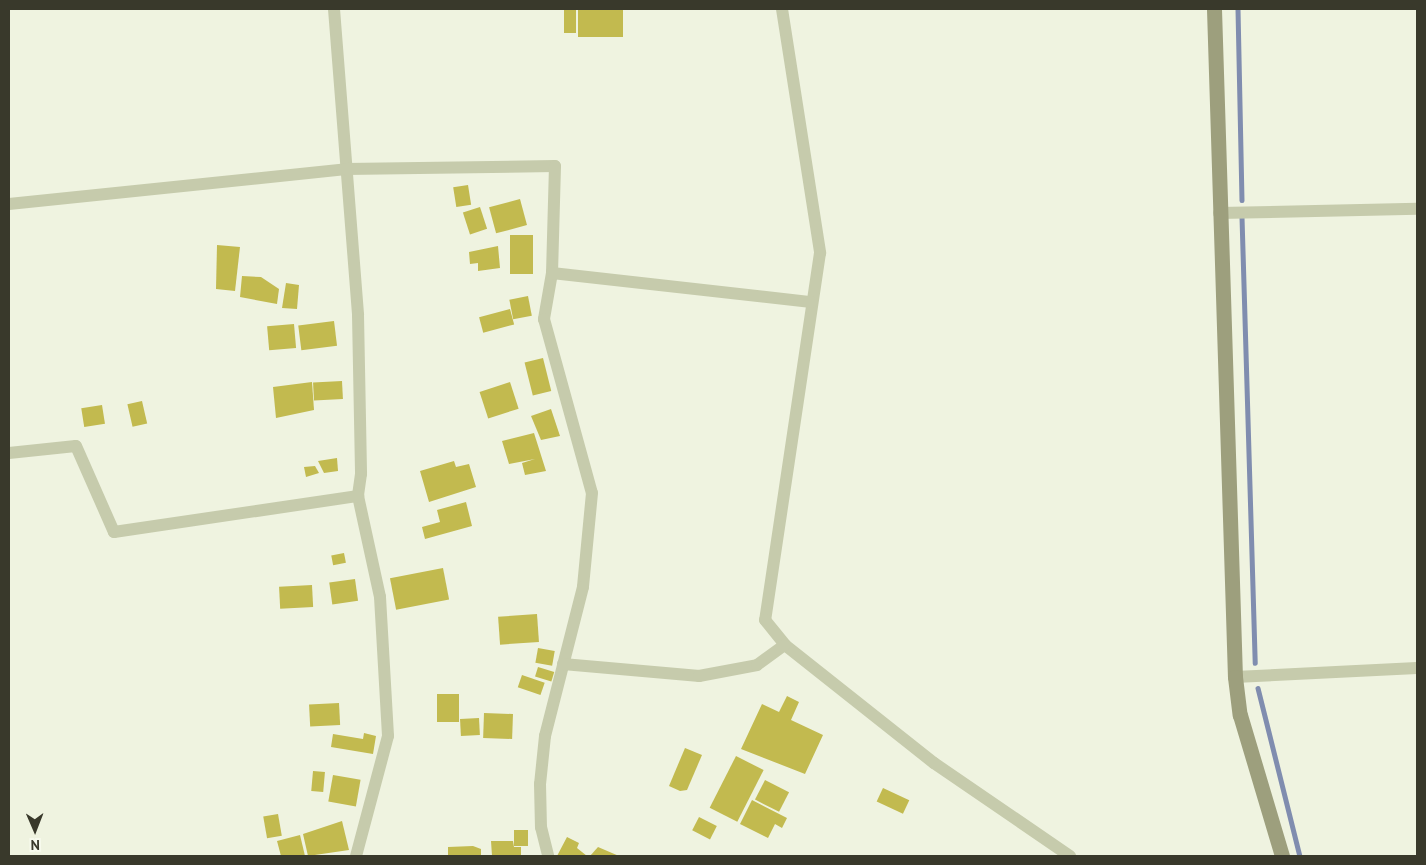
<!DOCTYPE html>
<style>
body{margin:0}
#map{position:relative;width:1426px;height:865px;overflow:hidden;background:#eff3e0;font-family:"PT Sans",sans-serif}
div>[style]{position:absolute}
.stream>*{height:4.5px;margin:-2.25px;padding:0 2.25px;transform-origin:2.25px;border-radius:2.25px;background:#808daf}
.building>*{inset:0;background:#c2ba4f;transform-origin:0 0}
.street>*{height:12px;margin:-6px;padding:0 6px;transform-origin:6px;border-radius:6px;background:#c6cbac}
.secondary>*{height:15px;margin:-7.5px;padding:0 7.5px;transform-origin:7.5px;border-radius:7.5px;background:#9d9f7d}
span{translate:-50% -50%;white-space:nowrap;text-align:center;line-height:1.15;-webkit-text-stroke:4px #f7faed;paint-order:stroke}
.frame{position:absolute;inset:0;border:10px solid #39392b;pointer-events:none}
.north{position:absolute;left:10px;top:805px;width:50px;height:50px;-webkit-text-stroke:4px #f7faed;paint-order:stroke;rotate:179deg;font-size:14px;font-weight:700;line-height:20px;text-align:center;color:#39392b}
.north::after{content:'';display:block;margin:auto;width:18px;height:22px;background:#39392b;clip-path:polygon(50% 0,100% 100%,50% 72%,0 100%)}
</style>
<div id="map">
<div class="stream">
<div style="left:1238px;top:9px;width:191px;rotate:88.8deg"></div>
<div style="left:1242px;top:217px;width:446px;rotate:88.3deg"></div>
<div style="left:1258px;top:688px;width:173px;rotate:76deg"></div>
</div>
<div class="building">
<div style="left:564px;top:9px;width:12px;height:24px"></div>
<div style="left:578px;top:9px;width:45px;height:28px"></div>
<div style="left:468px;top:185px;width:20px;height:15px;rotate:81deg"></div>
<div style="left:520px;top:199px;width:27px;height:32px;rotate:75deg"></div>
<div style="left:480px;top:207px;width:23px;height:18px;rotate:72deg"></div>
<div style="left:510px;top:235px;width:23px;height:39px"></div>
<div style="clip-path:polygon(217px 245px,240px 247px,235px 291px,216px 289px)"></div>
<div style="clip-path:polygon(498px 246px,500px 268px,478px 271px,478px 263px,470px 264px,469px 252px)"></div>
<div style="clip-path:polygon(242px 276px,261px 277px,279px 289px,277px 304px,240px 297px)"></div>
<div style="clip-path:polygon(286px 283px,299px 285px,297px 309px,282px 308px)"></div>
<div style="left:528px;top:296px;width:20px;height:19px;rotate:79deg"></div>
<div style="left:510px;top:309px;width:16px;height:32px;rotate:75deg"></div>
<div style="left:334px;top:321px;width:25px;height:36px;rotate:83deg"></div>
<div style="left:294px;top:324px;width:24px;height:27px;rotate:85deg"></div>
<div style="left:543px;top:358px;width:34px;height:19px;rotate:76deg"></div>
<div style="left:342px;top:381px;width:18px;height:29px;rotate:87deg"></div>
<div style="clip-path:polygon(312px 382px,314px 410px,276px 418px,273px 387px)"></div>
<div style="left:510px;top:382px;width:28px;height:32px;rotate:72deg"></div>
<div style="left:142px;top:401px;width:23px;height:15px;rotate:77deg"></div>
<div style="left:102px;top:405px;width:19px;height:21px;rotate:81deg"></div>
<div style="clip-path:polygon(551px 409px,560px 436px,541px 440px,531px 416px)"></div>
<div style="clip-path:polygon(534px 433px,546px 471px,525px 475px,522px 463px,535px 459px,509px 464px,502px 441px)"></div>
<div style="clip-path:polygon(337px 458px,338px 471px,324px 473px,318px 461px)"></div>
<div style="clip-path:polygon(454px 461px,456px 467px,469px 464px,476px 487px,429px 502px,420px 471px)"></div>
<div style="clip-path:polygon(315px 466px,319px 473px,306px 477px,304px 467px)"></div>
<div style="clip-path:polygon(466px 502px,472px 526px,425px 539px,422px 527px,440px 522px,437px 510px)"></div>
<div style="left:344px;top:553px;width:10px;height:13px;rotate:79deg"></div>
<div style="left:443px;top:568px;width:32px;height:54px;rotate:79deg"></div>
<div style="left:355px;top:579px;width:22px;height:26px;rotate:82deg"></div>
<div style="left:312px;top:585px;width:22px;height:33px;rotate:87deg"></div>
<div style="left:537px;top:614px;width:28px;height:39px;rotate:86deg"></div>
<div style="left:538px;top:648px;width:17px;height:15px;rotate:10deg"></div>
<div style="left:538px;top:667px;width:17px;height:10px;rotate:17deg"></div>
<div style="left:522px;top:675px;width:24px;height:13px;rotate:19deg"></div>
<div style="left:437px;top:694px;width:22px;height:28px"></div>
<div style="clip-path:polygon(787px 696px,799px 702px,791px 720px,823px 735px,805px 774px,741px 749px,762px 704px,779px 712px)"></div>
<div style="left:339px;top:703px;width:22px;height:30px;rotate:87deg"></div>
<div style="left:484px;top:713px;width:29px;height:25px;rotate:2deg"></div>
<div style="left:479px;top:718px;width:17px;height:19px;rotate:87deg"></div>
<div style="clip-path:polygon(364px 733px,376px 736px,373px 754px,331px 747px,333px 734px,363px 739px)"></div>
<div style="clip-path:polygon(685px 748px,702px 755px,687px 790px,680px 791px,669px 786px)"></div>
<div style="left:736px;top:756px;width:31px;height:58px;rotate:27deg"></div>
<div style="left:313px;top:771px;width:12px;height:20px;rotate:5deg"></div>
<div style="left:333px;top:775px;width:28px;height:27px;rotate:10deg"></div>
<div style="left:765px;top:780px;width:27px;height:22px;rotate:27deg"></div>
<div style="left:883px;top:788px;width:29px;height:15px;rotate:25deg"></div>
<div style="clip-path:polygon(752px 800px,787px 818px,782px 828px,775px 824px,768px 838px,740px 824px)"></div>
<div style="left:278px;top:814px;width:22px;height:15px;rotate:80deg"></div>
<div style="left:699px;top:817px;width:20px;height:15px;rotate:27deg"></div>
<div style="clip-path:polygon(342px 821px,349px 850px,308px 856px,303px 834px)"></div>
<div style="left:514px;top:830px;width:14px;height:16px"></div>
<div style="clip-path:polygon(300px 835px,305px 856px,281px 856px,277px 841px)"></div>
<div style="clip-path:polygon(567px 837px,579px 843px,577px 848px,587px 856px,557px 856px)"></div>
<div style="clip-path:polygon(491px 841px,513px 841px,514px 847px,521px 847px,521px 856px,492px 856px)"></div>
<div style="clip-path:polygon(473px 846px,481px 849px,481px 856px,448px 856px,448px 847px)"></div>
<div style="clip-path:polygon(598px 847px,619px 856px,590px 856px)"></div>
</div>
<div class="street">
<div style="left:334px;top:9px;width:307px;rotate:85.5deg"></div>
<div style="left:358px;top:315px;width:159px;rotate:88.9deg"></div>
<div style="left:361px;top:474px;width:22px;rotate:98deg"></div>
<div style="left:358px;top:496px;width:103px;rotate:77.7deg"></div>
<div style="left:380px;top:597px;width:139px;rotate:86.7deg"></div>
<div style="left:388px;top:736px;width:124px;rotate:104.9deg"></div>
<div style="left:782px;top:9px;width:247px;rotate:81.1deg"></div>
<div style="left:820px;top:253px;width:371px;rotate:98.5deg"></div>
<div style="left:765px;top:620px;width:32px;rotate:51deg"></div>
<div style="left:785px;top:645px;width:190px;rotate:38.4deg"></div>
<div style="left:934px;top:763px;width:165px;rotate:34.4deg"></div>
<div style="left:9px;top:204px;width:339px;rotate:-5.9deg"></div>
<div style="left:346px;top:169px;width:209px;rotate:-0.8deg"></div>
<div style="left:555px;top:166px;width:107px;rotate:91.6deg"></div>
<div style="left:552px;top:273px;width:47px;rotate:99.9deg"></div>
<div style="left:544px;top:319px;width:180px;rotate:74.6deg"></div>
<div style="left:592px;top:493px;width:94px;rotate:95.5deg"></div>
<div style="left:583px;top:587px;width:154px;rotate:104.3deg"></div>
<div style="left:545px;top:736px;width:48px;rotate:95.9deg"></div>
<div style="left:540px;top:784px;width:43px;rotate:88.7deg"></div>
<div style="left:541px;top:827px;width:30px;rotate:76deg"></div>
<div style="left:1219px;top:213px;width:198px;rotate:-1.2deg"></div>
<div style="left:552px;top:273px;width:261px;rotate:6.4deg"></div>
<div style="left:9px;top:453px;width:67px;rotate:-6deg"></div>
<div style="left:76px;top:446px;width:94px;rotate:66.2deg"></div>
<div style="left:114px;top:532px;width:247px;rotate:-8.4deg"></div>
<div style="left:563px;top:664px;width:137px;rotate:5deg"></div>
<div style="left:699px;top:676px;width:59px;rotate:-10.7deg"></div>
<div style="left:757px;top:665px;width:34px;rotate:-36deg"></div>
<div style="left:1235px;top:677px;width:182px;rotate:-2.8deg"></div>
</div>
<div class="secondary">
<div style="left:1214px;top:9px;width:668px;rotate:88.2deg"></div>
<div style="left:1235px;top:677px;width:38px;rotate:83deg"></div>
<div style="left:1240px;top:715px;width:147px;rotate:73.4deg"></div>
</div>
<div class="frame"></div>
<div class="north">N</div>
</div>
